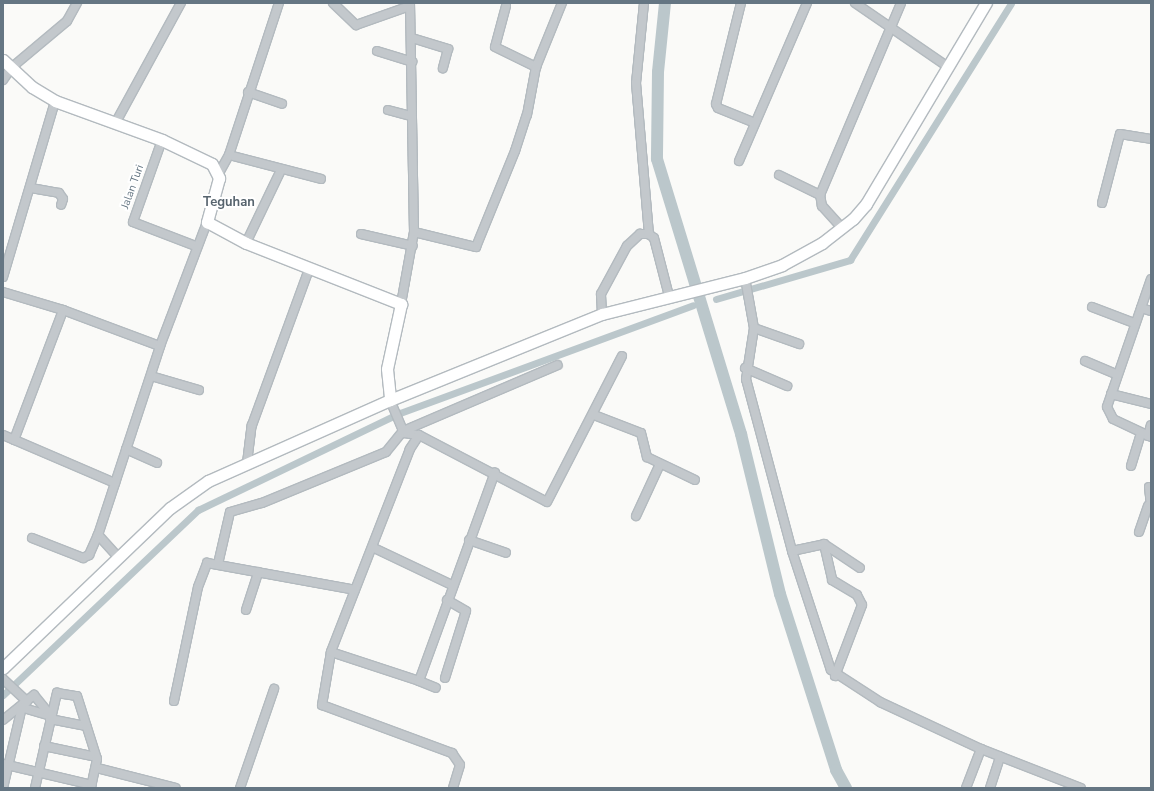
<!DOCTYPE html>
<style>
body{margin:0}
#map{position:relative;width:1154px;height:791px;overflow:hidden;background:#fafaf8;font-family:"Nunito Sans",sans-serif}
div>[style]{position:absolute}
.canal>*{height:7px;margin:-3.5px;padding:0 3.5px;transform-origin:3.5px;border-radius:3.5px;background:#bbc7cb}
.river>*{height:12px;margin:-6px;padding:0 6px;transform-origin:6px;border-radius:6px;background:#bbc7cb}
.roads{filter:drop-shadow(1px 0 #b3babf) drop-shadow(-1px 0 #b3babf) drop-shadow(0 1px #b3babf) drop-shadow(0 -1px #b3babf)}
.street>*{height:8px;margin:-4px;padding:0 4px;transform-origin:4px;border-radius:4px;background:#c3c8cc}
.secondary>*{height:11px;margin:-5.5px;padding:0 5.5px;transform-origin:5.5px;border-radius:5.5px;background:#fff}
span{translate:-50% -50%;white-space:nowrap;text-align:center;line-height:1.15;-webkit-text-stroke:4px #fff;paint-order:stroke}
.street-label{font-size:11px;color:#657683}
.quarter-label{font-size:13px;color:#57646e;font-weight:700}
.frame{position:absolute;inset:0;border:4px solid #657683;pointer-events:none}
</style>
<div id="map">
<div class="canal">
<div style="left:716px;top:299px;width:140px;rotate:-16.2deg"></div>
<div style="left:850px;top:260px;width:303px;rotate:-57.9deg"></div>
<div style="left:3px;top:695px;width:269px;rotate:-43.5deg"></div>
<div style="left:198px;top:510px;width:224px;rotate:-25.7deg"></div>
<div style="left:400px;top:413px;width:312px;rotate:-20.2deg"></div>
</div>
<div class="river">
<div style="left:665px;top:3px;width:69px;rotate:95.8deg"></div>
<div style="left:658px;top:72px;width:87px;rotate:90.7deg"></div>
<div style="left:657px;top:159px;width:288px;rotate:73deg"></div>
<div style="left:741px;top:434px;width:165px;rotate:76.3deg"></div>
<div style="left:780px;top:594px;width:185px;rotate:72.3deg"></div>
<div style="left:836px;top:770px;width:21px;rotate:61deg"></div>
</div>
<div class="roads">
<div class="street">
<div style="left:333px;top:3px;width:32px;rotate:44deg"></div>
<div style="left:356px;top:25px;width:57px;rotate:-19.4deg"></div>
<div style="left:644px;top:3px;width:80px;rotate:95.7deg"></div>
<div style="left:636px;top:83px;width:152px;rotate:85.1deg"></div>
<div style="left:741px;top:3px;width:104px;rotate:103.9deg"></div>
<div style="left:716px;top:104px;width:4px;rotate:63deg"></div>
<div style="left:718px;top:108px;width:40px;rotate:22deg"></div>
<div style="left:855px;top:3px;width:113px;rotate:34.5deg"></div>
<div style="left:506px;top:6px;width:42px;rotate:105deg"></div>
<div style="left:495px;top:47px;width:46px;rotate:26deg"></div>
<div style="left:412px;top:38px;width:38px;rotate:17deg"></div>
<div style="left:448px;top:49px;width:20px;rotate:105deg"></div>
<div style="left:377px;top:51px;width:37px;rotate:17deg"></div>
<div style="left:3px;top:80px;width:14px;rotate:-56deg"></div>
<div style="left:11px;top:68px;width:73px;rotate:-40deg"></div>
<div style="left:67px;top:21px;width:21px;rotate:-61deg"></div>
<div style="left:248px;top:92px;width:36px;rotate:19deg"></div>
<div style="left:388px;top:110px;width:24px;rotate:15deg"></div>
<div style="left:116px;top:122px;width:136px;rotate:-61.4deg"></div>
<div style="left:162px;top:140px;width:87px;rotate:109.5deg"></div>
<div style="left:133px;top:222px;width:67px;rotate:20.9deg"></div>
<div style="left:229px;top:155px;width:95px;rotate:14.6deg"></div>
<div style="left:739px;top:161px;width:172px;rotate:-66.7deg"></div>
<div style="left:219px;top:173px;width:21px;rotate:-61deg"></div>
<div style="left:229px;top:155px;width:160px;rotate:-71.8deg"></div>
<div style="left:779px;top:175px;width:46px;rotate:26deg"></div>
<div style="left:31px;top:188px;width:28px;rotate:10deg"></div>
<div style="left:59px;top:193px;width:7px;rotate:56deg"></div>
<div style="left:63px;top:199px;width:6px;rotate:108deg"></div>
<div style="left:1102px;top:203px;width:71px;rotate:-75.4deg"></div>
<div style="left:1120px;top:134px;width:31px;rotate:9deg"></div>
<div style="left:842px;top:228px;width:30px;rotate:-132deg"></div>
<div style="left:822px;top:206px;width:11px;rotate:-100deg"></div>
<div style="left:820px;top:195px;width:208px;rotate:-67.1deg"></div>
<div style="left:414px;top:232px;width:64px;rotate:13.6deg"></div>
<div style="left:476px;top:247px;width:104px;rotate:-67.9deg"></div>
<div style="left:515px;top:151px;width:38px;rotate:-72deg"></div>
<div style="left:527px;top:115px;width:49px;rotate:-79.4deg"></div>
<div style="left:536px;top:67px;width:69px;rotate:-67.9deg"></div>
<div style="left:361px;top:234px;width:53px;rotate:13deg"></div>
<div style="left:246px;top:243px;width:81px;rotate:-64.4deg"></div>
<div style="left:3px;top:277px;width:184px;rotate:-73.5deg"></div>
<div style="left:745px;top:278px;width:51px;rotate:79.8deg"></div>
<div style="left:754px;top:328px;width:52px;rotate:98.9deg"></div>
<div style="left:746px;top:379px;width:178px;rotate:75deg"></div>
<div style="left:792px;top:551px;width:125px;rotate:71.9deg"></div>
<div style="left:831px;top:670px;width:59px;rotate:33.1deg"></div>
<div style="left:880px;top:702px;width:111px;rotate:25deg"></div>
<div style="left:981px;top:749px;width:107px;rotate:21.3deg"></div>
<div style="left:1151px;top:279px;width:135px;rotate:109deg"></div>
<div style="left:1107px;top:407px;width:13px;rotate:63deg"></div>
<div style="left:1113px;top:419px;width:42px;rotate:25.3deg"></div>
<div style="left:3px;top:292px;width:63px;rotate:16.7deg"></div>
<div style="left:401px;top:304px;width:73px;rotate:-79.8deg"></div>
<div style="left:414px;top:232px;width:229px;rotate:-91deg"></div>
<div style="left:1092px;top:307px;width:45px;rotate:20.9deg"></div>
<div style="left:1141px;top:308px;width:10px;rotate:17deg"></div>
<div style="left:602px;top:314px;width:20px;rotate:-93deg"></div>
<div style="left:601px;top:294px;width:55px;rotate:-61.6deg"></div>
<div style="left:627px;top:246px;width:18px;rotate:-43deg"></div>
<div style="left:640px;top:234px;width:9px"></div>
<div style="left:649px;top:234px;width:6px;rotate:39deg"></div>
<div style="left:654px;top:238px;width:60px;rotate:75.5deg"></div>
<div style="left:754px;top:328px;width:48px;rotate:19.6deg"></div>
<div style="left:1085px;top:361px;width:34px;rotate:23deg"></div>
<div style="left:745px;top:368px;width:46px;rotate:23.2deg"></div>
<div style="left:151px;top:376px;width:50px;rotate:16.3deg"></div>
<div style="left:1111px;top:394px;width:41px;rotate:14deg"></div>
<div style="left:390px;top:400px;width:36px;rotate:67deg"></div>
<div style="left:404px;top:433px;width:15px;rotate:8deg"></div>
<div style="left:419px;top:435px;width:144px;rotate:27.6deg"></div>
<div style="left:547px;top:502px;width:164px;rotate:-62.8deg"></div>
<div style="left:594px;top:415px;width:50px;rotate:21deg"></div>
<div style="left:641px;top:433px;width:25px;rotate:76deg"></div>
<div style="left:647px;top:457px;width:53px;rotate:25.6deg"></div>
<div style="left:3px;top:435px;width:122px;rotate:23.2deg"></div>
<div style="left:419px;top:435px;width:17px;rotate:123deg"></div>
<div style="left:410px;top:449px;width:218px;rotate:111.3deg"></div>
<div style="left:331px;top:652px;width:54px;rotate:99.6deg"></div>
<div style="left:322px;top:705px;width:139px;rotate:20.3deg"></div>
<div style="left:452px;top:753px;width:14px;rotate:56deg"></div>
<div style="left:460px;top:765px;width:24px;rotate:107deg"></div>
<div style="left:1148px;top:436px;width:11px;rotate:-75deg"></div>
<div style="left:14px;top:440px;width:139px;rotate:-69.3deg"></div>
<div style="left:63px;top:310px;width:103px;rotate:20.4deg"></div>
<div style="left:126px;top:449px;width:34px;rotate:24deg"></div>
<div style="left:247px;top:463px;width:38px;rotate:-83deg"></div>
<div style="left:252px;top:425px;width:166px;rotate:-69.9deg"></div>
<div style="left:1131px;top:466px;width:34px;rotate:-73deg"></div>
<div style="left:1149px;top:487px;width:20px;rotate:84deg"></div>
<div style="left:636px;top:516px;width:57px;rotate:-65.2deg"></div>
<div style="left:1139px;top:532px;width:28px;rotate:-71deg"></div>
<div style="left:32px;top:538px;width:55px;rotate:21.4deg"></div>
<div style="left:83px;top:558px;width:7px;rotate:-27deg"></div>
<div style="left:89px;top:555px;width:22px;rotate:-66deg"></div>
<div style="left:469px;top:540px;width:39px;rotate:19deg"></div>
<div style="left:824px;top:544px;width:37px;rotate:77deg"></div>
<div style="left:832px;top:580px;width:29px;rotate:31deg"></div>
<div style="left:857px;top:595px;width:11px;rotate:63deg"></div>
<div style="left:862px;top:605px;width:76px;rotate:110.8deg"></div>
<div style="left:374px;top:548px;width:86px;rotate:25.4deg"></div>
<div style="left:792px;top:551px;width:33px;rotate:-12deg"></div>
<div style="left:824px;top:544px;width:43px;rotate:33.7deg"></div>
<div style="left:118px;top:557px;width:30px;rotate:-132deg"></div>
<div style="left:98px;top:535px;width:199px;rotate:-71.8deg"></div>
<div style="left:160px;top:346px;width:133px;rotate:-69.2deg"></div>
<div style="left:218px;top:564px;width:53px;rotate:-77deg"></div>
<div style="left:230px;top:512px;width:33px;rotate:-16deg"></div>
<div style="left:262px;top:503px;width:134px;rotate:-22.4deg"></div>
<div style="left:386px;top:452px;width:27px;rotate:-51deg"></div>
<div style="left:403px;top:431px;width:168px;rotate:-23.1deg"></div>
<div style="left:246px;top:610px;width:40px;rotate:-72deg"></div>
<div style="left:331px;top:652px;width:93px;rotate:18.2deg"></div>
<div style="left:419px;top:681px;width:222px;rotate:-70deg"></div>
<div style="left:445px;top:678px;width:70px;rotate:-72.6deg"></div>
<div style="left:466px;top:611px;width:22px;rotate:-150deg"></div>
<div style="left:3px;top:679px;width:33px;rotate:43deg"></div>
<div style="left:419px;top:681px;width:18px;rotate:22deg"></div>
<div style="left:174px;top:701px;width:116px;rotate:-78.1deg"></div>
<div style="left:198px;top:587px;width:26px;rotate:-69deg"></div>
<div style="left:207px;top:563px;width:150px;rotate:10.3deg"></div>
<div style="left:20px;top:707px;width:32px;rotate:16deg"></div>
<div style="left:50px;top:719px;width:37px;rotate:11deg"></div>
<div style="left:3px;top:720px;width:40px;rotate:-39deg"></div>
<div style="left:34px;top:695px;width:27px;rotate:51deg"></div>
<div style="left:44px;top:746px;width:53px;rotate:11.9deg"></div>
<div style="left:3px;top:764px;width:91px;rotate:13.3deg"></div>
<div style="left:97px;top:768px;width:81px;rotate:14.2deg"></div>
<div style="left:3px;top:788px;width:83px;rotate:-76.8deg"></div>
<div style="left:35px;top:788px;width:98px;rotate:-77deg"></div>
<div style="left:57px;top:693px;width:20px;rotate:9deg"></div>
<div style="left:77px;top:696px;width:66px;rotate:72.4deg"></div>
<div style="left:97px;top:759px;width:30px;rotate:102deg"></div>
<div style="left:240px;top:788px;width:105px;rotate:-71deg"></div>
<div style="left:966px;top:788px;width:42px;rotate:-69deg"></div>
<div style="left:990px;top:788px;width:33px;rotate:-72deg"></div>
</div>
<div class="secondary">
<div style="left:3px;top:60px;width:40px;rotate:43deg"></div>
<div style="left:32px;top:87px;width:27px;rotate:31deg"></div>
<div style="left:55px;top:101px;width:114px;rotate:20deg"></div>
<div style="left:162px;top:140px;width:55px;rotate:25.6deg"></div>
<div style="left:212px;top:164px;width:16px;rotate:63deg"></div>
<div style="left:219px;top:178px;width:46px;rotate:105.3deg"></div>
<div style="left:207px;top:222px;width:44px;rotate:28.3deg"></div>
<div style="left:246px;top:243px;width:167px;rotate:21.5deg"></div>
<div style="left:401px;top:304px;width:66px;rotate:102.2deg"></div>
<div style="left:387px;top:369px;width:31px;rotate:84deg"></div>
<div style="left:3px;top:668px;width:231px;rotate:-43.8deg"></div>
<div style="left:170px;top:508px;width:47px;rotate:-35.4deg"></div>
<div style="left:208px;top:481px;width:199px;rotate:-24deg"></div>
<div style="left:390px;top:400px;width:229px;rotate:-22.1deg"></div>
<div style="left:602px;top:314px;width:147px;rotate:-14.1deg"></div>
<div style="left:745px;top:278px;width:39px;rotate:-19deg"></div>
<div style="left:782px;top:265px;width:46px;rotate:-28.8deg"></div>
<div style="left:822px;top:243px;width:39px;rotate:-38deg"></div>
<div style="left:853px;top:219px;width:20px;rotate:-49deg"></div>
<div style="left:866px;top:204px;width:234px;rotate:-59.2deg"></div>
</div>
</div>
<div class="street-label">
<span style="left:133px;top:187px;rotate:-70deg">Jalan Turi</span>
</div>
<div class="quarter-label">
<span style="left:229px;top:202px">Teguhan</span>
</div>
<div class="frame"></div>
</div>
